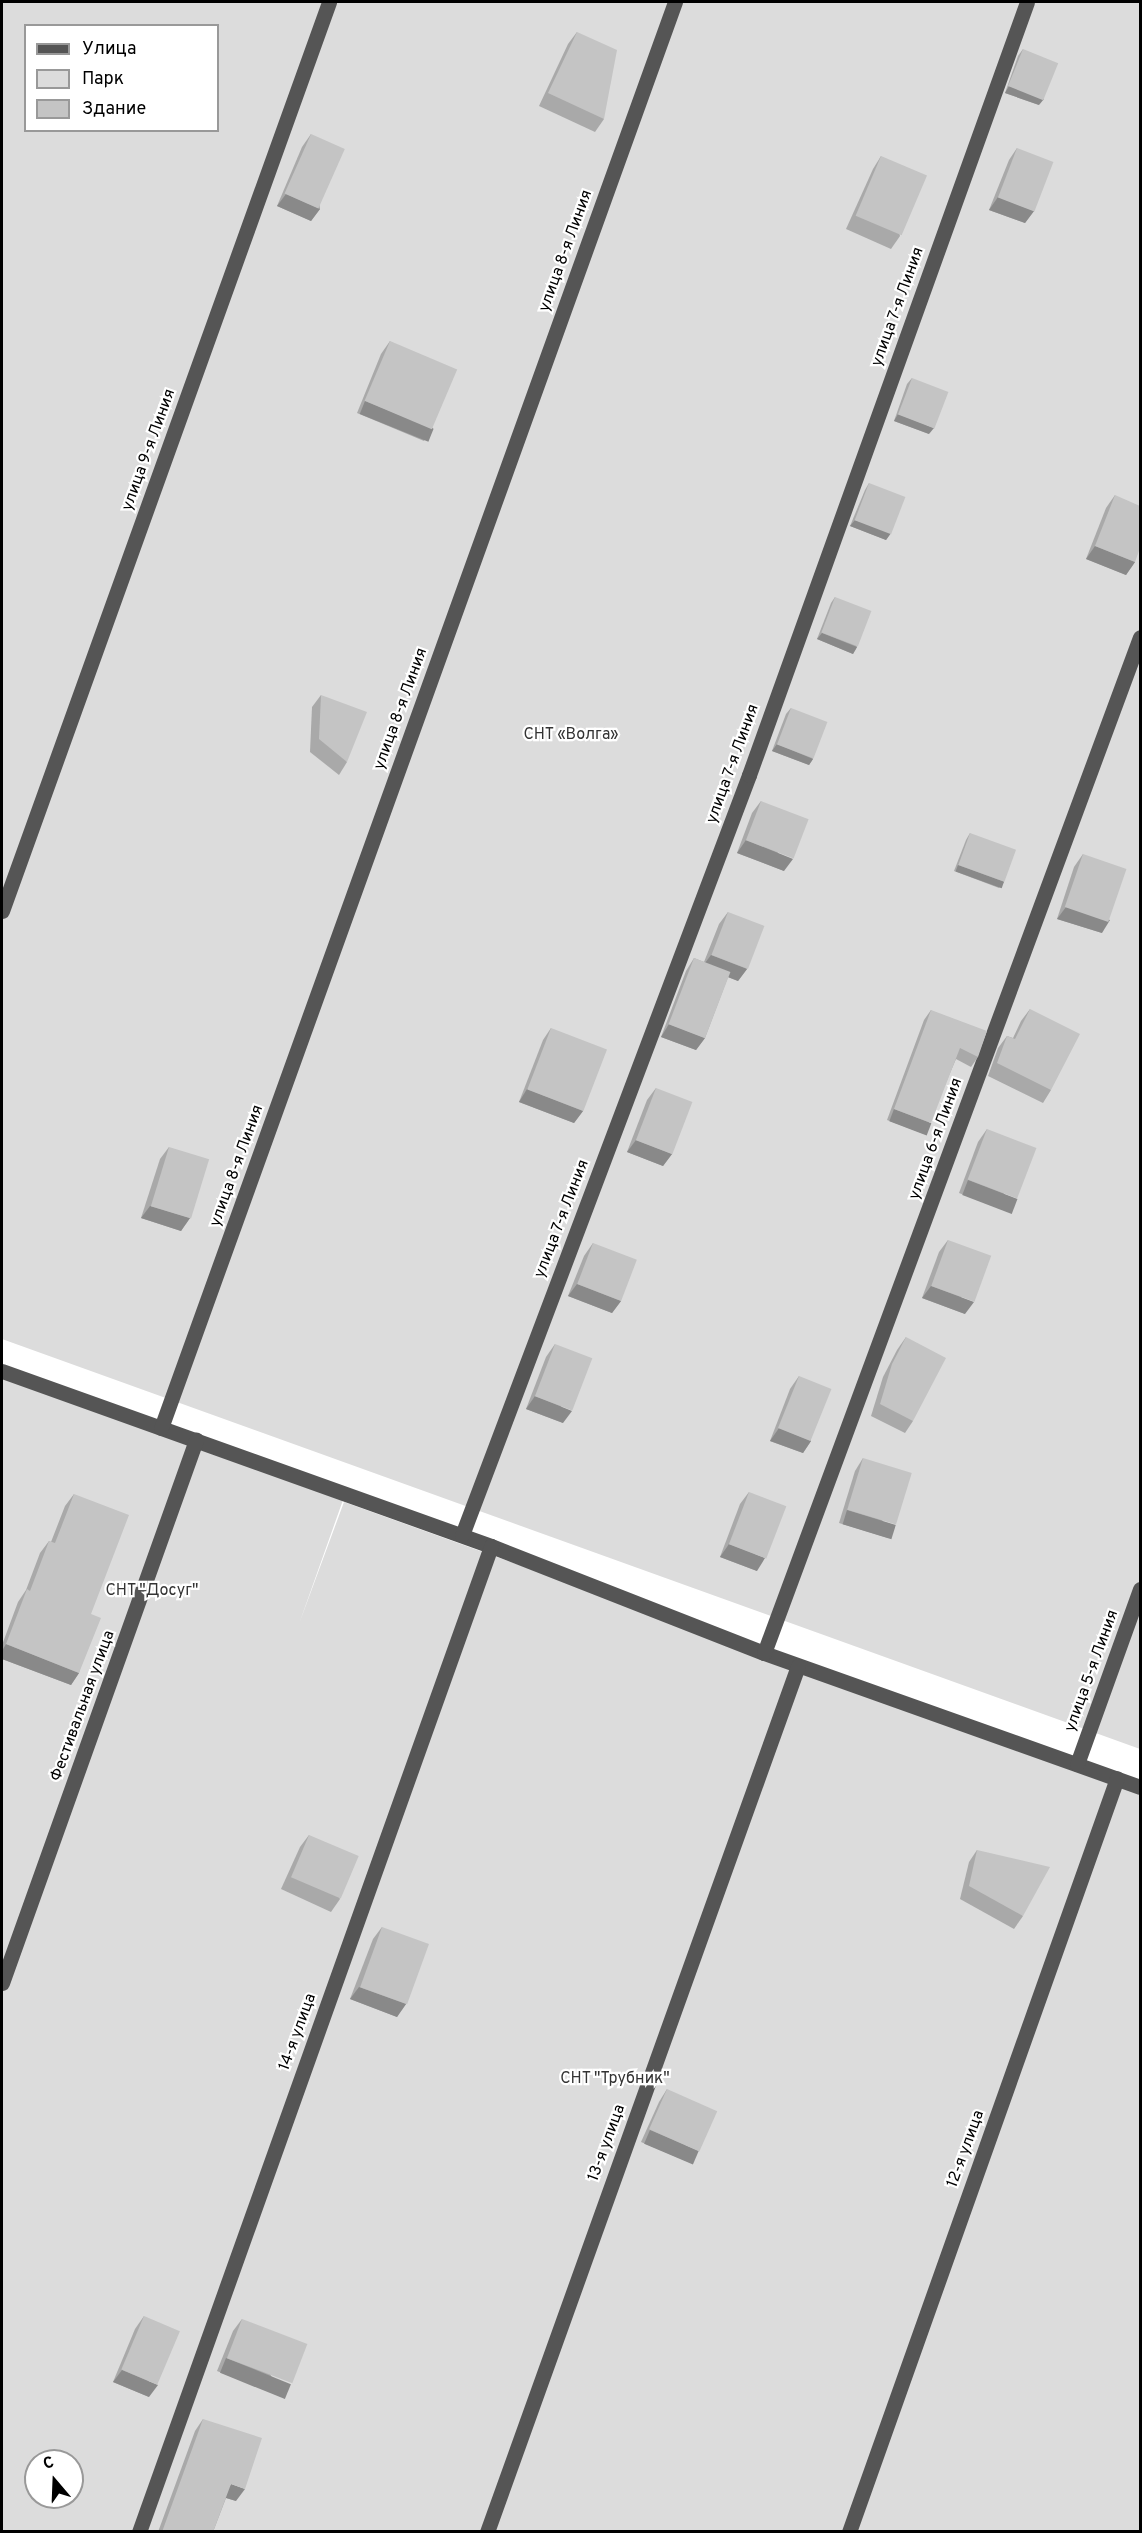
<!DOCTYPE html>
<meta charset="utf-8">
<style>
body{margin:0}
#map{position:relative;width:1142px;height:2533px;overflow:hidden;background:#fff;font-family:Overpass,sans-serif}
div>[style]{position:absolute}
.green>*{inset:0;background:#dcdcdc}
.minor>*{height:15px;margin:-7.5px;padding:0 7.5px;transform-origin:7.5px;border-radius:7.5px;background:#555}
.wall>*{inset:0;background:#a9a9a9}
.shaded-wall>*{inset:0;background:#898989;transform-origin:0 0}
.building>*{inset:0;background:#c4c4c4;transform-origin:0 0}
span{translate:-50% -50%;white-space:nowrap;text-align:center;line-height:1.15;-webkit-text-stroke:4.5px #fff;paint-order:stroke}
.street-label{font-size:16px;color:#000}
.park-label{font-size:16px;color:#333}
.frame{position:absolute;inset:0;border:3px solid #000;pointer-events:none}
.legend{position:absolute;left:24px;top:24px;width:195px;height:108px;box-sizing:border-box;background:#fff;border:2px solid #999;margin:0;padding:8px 10px;list-style:none;font-size:18px;color:#000}
.legend li{display:flex;align-items:center;gap:12px;height:30px}
.legend b{width:30px;border:2px solid #999}
.north{position:absolute;left:24px;top:2449px;width:60px;height:60px;box-sizing:border-box;background:#fff;border:2px solid #999;border-radius:50%;rotate:341deg;font-size:16px;font-weight:700;line-height:24px;text-align:center;color:#000}
.north::after{content:'';display:block;margin:auto;width:21px;height:27px;background:#000;clip-path:polygon(50% 0,100% 100%,50% 72%,0 100%)}
</style>
<div id="map">
<div class="green">
<div style="clip-path:polygon(evenodd,2px 2px,1140px 2px,1140px 1749px,2px 1339px,2px 2px,26px 26px,218px 26px,218px 130px,26px 130px,26px 26px)"></div>
<div style="clip-path:polygon(evenodd,2px 1378px,343px 1500px,299px 1624px,344px 1502px,1140px 1788px,1140px 2531px,2px 2532px,2px 1378px,36px 2461px,72px 2461px,72px 2497px,36px 2497px,36px 2461px)"></div>
</div>
<div class="minor">
<div style="left:2px;top:911px;width:966px;rotate:-70.21deg"></div>
<div style="left:2px;top:1371px;width:519px;rotate:19.69deg"></div>
<div style="left:491px;top:1546px;width:293px;rotate:21.4deg"></div>
<div style="left:764px;top:1653px;width:399px;rotate:19.6deg"></div>
<div style="left:161px;top:1428px;width:1516px;rotate:-70.18deg"></div>
<div style="left:462px;top:1535px;width:812px;rotate:-69.31deg"></div>
<div style="left:749px;top:775px;width:821px;rotate:-70.22deg"></div>
<div style="left:764px;top:1653px;width:1083px;rotate:-69.69deg"></div>
<div style="left:1077px;top:1764px;width:186px;rotate:-70.2deg"></div>
<div style="left:2px;top:1983px;width:577px;rotate:-70.34deg"></div>
<div style="left:139px;top:2532px;width:1047px;rotate:-70.35deg"></div>
<div style="left:487px;top:2532px;width:920px;rotate:-70.25deg"></div>
<div style="left:849px;top:2532px;width:800px;rotate:-70.43deg"></div>
</div>
<div class="wall">
<div style="clip-path:polygon(577px 32px,604px 119px,595px 132px,539px 106px,568px 44px)"></div>
<div style="clip-path:polygon(1023px 49px,1039px 105px,1005px 93px,1018px 56px)"></div>
<div style="clip-path:polygon(311px 134px,320px 209px,311px 221px,277px 206px,302px 147px)"></div>
<div style="clip-path:polygon(1017px 148px,1034px 211px,1025px 223px,989px 210px,1009px 160px)"></div>
<div style="clip-path:polygon(881px 156px,900px 236px,891px 249px,846px 229px,873px 169px)"></div>
<div style="clip-path:polygon(390px 341px,433px 429px,424px 441px,357px 413px,381px 354px)"></div>
<div style="clip-path:polygon(912px 378px,929px 434px,894px 421px,907px 384px)"></div>
<div style="clip-path:polygon(869px 483px,891px 533px,886px 540px,850px 526px,865px 490px)"></div>
<div style="clip-path:polygon(1115px 495px,1135px 562px,1126px 575px,1086px 559px,1106px 508px)"></div>
<div style="clip-path:polygon(835px 597px,857px 647px,853px 654px,817px 639px,831px 603px)"></div>
<div style="clip-path:polygon(321px 695px,347px 762px,339px 775px,310px 752px,312px 707px)"></div>
<div style="clip-path:polygon(791px 708px,813px 759px,809px 765px,772px 751px,786px 714px)"></div>
<div style="clip-path:polygon(761px 801px,784px 871px,737px 853px,752px 813px)"></div>
<div style="clip-path:polygon(970px 833px,1004px 882px,999px 888px,954px 871px,966px 840px)"></div>
<div style="clip-path:polygon(1083px 854px,1102px 933px,1057px 919px,1074px 867px)"></div>
<div style="clip-path:polygon(728px 912px,747px 969px,738px 981px,728px 977px,705px 1038px,696px 1050px,661px 1037px,686px 971px,694px 958px,704px 962px,719px 924px)"></div>
<div style="clip-path:polygon(1030px 1009px,1051px 1090px,1043px 1103px,988px 1076px,998px 1048px,1007px 1036px,1013px 1038px,1021px 1021px)"></div>
<div style="clip-path:polygon(931px 1010px,978px 1057px,971px 1067px,956px 1059px,924px 1134px,887px 1120px,924px 1020px)"></div>
<div style="clip-path:polygon(551px 1028px,583px 1111px,574px 1123px,519px 1102px,543px 1040px)"></div>
<div style="clip-path:polygon(656px 1088px,672px 1154px,663px 1166px,627px 1152px,647px 1100px)"></div>
<div style="clip-path:polygon(987px 1129px,1009px 1212px,959px 1193px,978px 1142px)"></div>
<div style="clip-path:polygon(169px 1147px,190px 1218px,181px 1231px,141px 1218px,160px 1159px)"></div>
<div style="clip-path:polygon(948px 1240px,965px 1314px,922px 1298px,939px 1252px)"></div>
<div style="clip-path:polygon(593px 1243px,621px 1301px,612px 1313px,568px 1296px,584px 1256px)"></div>
<div style="clip-path:polygon(906px 1337px,913px 1421px,905px 1433px,871px 1416px,883px 1377px,897px 1350px)"></div>
<div style="clip-path:polygon(555px 1344px,563px 1423px,526px 1409px,546px 1357px)"></div>
<div style="clip-path:polygon(799px 1376px,811px 1441px,803px 1453px,770px 1441px,790px 1389px)"></div>
<div style="clip-path:polygon(863px 1458px,888px 1538px,839px 1523px,855px 1471px)"></div>
<div style="clip-path:polygon(749px 1492px,757px 1571px,720px 1557px,740px 1504px)"></div>
<div style="clip-path:polygon(74px 1494px,91px 1614px,79px 1673px,71px 1685px,2px 1659px,2px 1645px,18px 1602px,26px 1590px,40px 1553px,49px 1541px,51px 1542px,65px 1506px)"></div>
<div style="clip-path:polygon(309px 1835px,340px 1899px,331px 1912px,281px 1889px,300px 1847px)"></div>
<div style="clip-path:polygon(977px 1850px,1023px 1916px,1014px 1929px,960px 1899px,969px 1862px)"></div>
<div style="clip-path:polygon(382px 1927px,406px 2004px,397px 2017px,350px 1999px,373px 1939px)"></div>
<div style="clip-path:polygon(667px 2089px,691px 2163px,641px 2142px,659px 2102px)"></div>
<div style="clip-path:polygon(144px 2316px,149px 2397px,113px 2382px,135px 2329px)"></div>
<div style="clip-path:polygon(242px 2319px,282px 2397px,217px 2371px,233px 2331px)"></div>
<div style="clip-path:polygon(203px 2419px,236px 2501px,226px 2498px,213px 2532px,158px 2532px,195px 2431px)"></div>
</div>
<div class="shaded-wall">
<div style="clip-path:polygon(1009px 86px,1044px 99px,1039px 105px,1005px 93px)"></div>
<div style="clip-path:polygon(286px 194px,320px 209px,311px 221px,277px 206px)"></div>
<div style="clip-path:polygon(998px 197px,1034px 211px,1025px 223px,989px 210px)"></div>
<div style="left:365px;top:401px;width:74px;height:14px;rotate:22deg"></div>
<div style="clip-path:polygon(898px 414px,934px 428px,929px 434px,894px 421px)"></div>
<div style="clip-path:polygon(855px 520px,891px 533px,886px 540px,850px 526px)"></div>
<div style="clip-path:polygon(1095px 546px,1135px 562px,1126px 575px,1086px 559px)"></div>
<div style="clip-path:polygon(822px 633px,857px 647px,853px 654px,817px 639px)"></div>
<div style="clip-path:polygon(777px 744px,813px 759px,809px 765px,772px 751px)"></div>
<div style="clip-path:polygon(746px 840px,793px 859px,784px 871px,737px 853px)"></div>
<div style="left:958px;top:865px;width:49px;height:7px;rotate:20deg"></div>
<div style="clip-path:polygon(1066px 907px,1110px 920px,1102px 933px,1057px 919px)"></div>
<div style="clip-path:polygon(711px 955px,747px 969px,738px 981px,702px 967px)"></div>
<div style="clip-path:polygon(669px 1024px,705px 1038px,696px 1050px,661px 1037px)"></div>
<div style="clip-path:polygon(527px 1089px,583px 1111px,574px 1123px,519px 1102px)"></div>
<div style="left:894px;top:1109px;width:40px;height:13px;rotate:21deg"></div>
<div style="clip-path:polygon(636px 1140px,672px 1154px,663px 1166px,627px 1152px)"></div>
<div style="left:968px;top:1180px;width:53px;height:16px;rotate:21deg"></div>
<div style="clip-path:polygon(150px 1206px,190px 1218px,181px 1231px,141px 1218px)"></div>
<div style="clip-path:polygon(577px 1284px,621px 1301px,612px 1313px,568px 1296px)"></div>
<div style="clip-path:polygon(931px 1286px,974px 1302px,965px 1314px,922px 1298px)"></div>
<div style="clip-path:polygon(535px 1396px,572px 1411px,563px 1423px,526px 1409px)"></div>
<div style="clip-path:polygon(779px 1428px,811px 1441px,803px 1453px,770px 1441px)"></div>
<div style="left:847px;top:1510px;width:51px;height:15px;rotate:17deg"></div>
<div style="clip-path:polygon(729px 1544px,765px 1558px,757px 1571px,720px 1557px)"></div>
<div style="clip-path:polygon(6px 1644px,79px 1673px,71px 1685px,2px 1659px,2px 1651px)"></div>
<div style="clip-path:polygon(359px 1987px,406px 2004px,397px 2017px,350px 1999px)"></div>
<div style="left:650px;top:2130px;width:53px;height:15px;rotate:23deg"></div>
<div style="left:226px;top:2358px;width:70px;height:16px;rotate:22deg"></div>
<div style="clip-path:polygon(122px 2370px,158px 2385px,149px 2397px,113px 2382px)"></div>
<div style="clip-path:polygon(231px 2484px,245px 2489px,236px 2501px,223px 2497px)"></div>
</div>
<div class="building">
<div style="clip-path:polygon(577px 32px,617px 50px,604px 119px,548px 93px)"></div>
<div style="left:1023px;top:49px;width:38px;height:40px;rotate:22deg"></div>
<div style="left:311px;top:134px;width:37px;height:65px;rotate:24deg"></div>
<div style="left:1017px;top:148px;width:39px;height:53px;rotate:21deg"></div>
<div style="left:881px;top:156px;width:50px;height:65px;rotate:23deg"></div>
<div style="left:390px;top:341px;width:73px;height:65px;rotate:23deg"></div>
<div style="left:912px;top:378px;width:39px;height:39px;rotate:21deg"></div>
<div style="left:869px;top:483px;width:39px;height:40px;rotate:21deg"></div>
<div style="clip-path:polygon(1115px 495px,1140px 506px,1140px 548px,1135px 562px,1095px 546px)"></div>
<div style="left:835px;top:597px;width:39px;height:38px;rotate:21deg"></div>
<div style="clip-path:polygon(321px 695px,367px 712px,347px 762px,319px 739px)"></div>
<div style="left:791px;top:708px;width:39px;height:39px;rotate:21deg"></div>
<div style="left:761px;top:801px;width:51px;height:42px;rotate:21deg"></div>
<div style="left:970px;top:833px;width:49px;height:34px;rotate:20deg"></div>
<div style="left:1083px;top:854px;width:46px;height:56px;rotate:19deg"></div>
<div style="left:728px;top:912px;width:39px;height:46px;rotate:21deg"></div>
<div style="left:694px;top:958px;width:39px;height:71px;rotate:21deg"></div>
<div style="clip-path:polygon(1030px 1009px,1080px 1034px,1051px 1090px,997px 1063px,1007px 1036px,1015px 1039px)"></div>
<div style="clip-path:polygon(931px 1010px,987px 1031px,978px 1057px,960px 1048px,931px 1123px,894px 1109px)"></div>
<div style="left:551px;top:1028px;width:60px;height:66px;rotate:21deg"></div>
<div style="left:656px;top:1088px;width:39px;height:56px;rotate:21deg"></div>
<div style="left:987px;top:1129px;width:53px;height:54px;rotate:21deg"></div>
<div style="left:169px;top:1147px;width:42px;height:62px;rotate:17deg"></div>
<div style="left:948px;top:1240px;width:46px;height:49px;rotate:20deg"></div>
<div style="left:593px;top:1243px;width:47px;height:44px;rotate:21deg"></div>
<div style="clip-path:polygon(906px 1337px,946px 1358px,913px 1421px,880px 1404px,892px 1364px)"></div>
<div style="left:555px;top:1344px;width:40px;height:56px;rotate:21deg"></div>
<div style="left:799px;top:1376px;width:35px;height:56px;rotate:22deg"></div>
<div style="left:863px;top:1458px;width:51px;height:54px;rotate:17deg"></div>
<div style="left:749px;top:1492px;width:40px;height:56px;rotate:21deg"></div>
<div style="clip-path:polygon(74px 1494px,129px 1515px,91px 1614px,101px 1618px,79px 1673px,6px 1644px,27px 1589px,30px 1591px,49px 1541px,55px 1543px)"></div>
<div style="left:309px;top:1835px;width:54px;height:46px;rotate:23deg"></div>
<div style="clip-path:polygon(977px 1850px,1050px 1867px,1023px 1916px,969px 1886px)"></div>
<div style="left:382px;top:1927px;width:50px;height:64px;rotate:20deg"></div>
<div style="left:667px;top:2089px;width:55px;height:44px;rotate:24deg"></div>
<div style="left:144px;top:2316px;width:39px;height:58px;rotate:23deg"></div>
<div style="left:242px;top:2319px;width:70px;height:42px;rotate:21deg"></div>
<div style="clip-path:polygon(203px 2419px,262px 2438px,245px 2489px,231px 2484px,213px 2532px,162px 2532px)"></div>
</div>
<div class="street-label">
<span style="left:566px;top:251px;rotate:-70deg">улица 8-я Линия</span>
<span style="left:898px;top:307px;rotate:-70deg">улица 7-я Линия</span>
<span style="left:149px;top:450px;rotate:-70deg">улица 9-я Линия</span>
<span style="left:401px;top:709px;rotate:-70deg">улица 8-я Линия</span>
<span style="left:733px;top:764px;rotate:-70deg">улица 7-я Линия</span>
<span style="left:936px;top:1139px;rotate:-70deg">улица 6-я Линия</span>
<span style="left:237px;top:1166px;rotate:-70deg">улица 8-я Линия</span>
<span style="left:562px;top:1219px;rotate:-69deg">улица 7-я Линия</span>
<span style="left:1092px;top:1671px;rotate:-70deg">улица 5-я Линия</span>
<span style="left:83px;top:1706px;rotate:-70deg">Фестивальная улица</span>
<span style="left:298px;top:2032px;rotate:-70deg">14-я улица</span>
<span style="left:607px;top:2143px;rotate:-70deg">13-я улица</span>
<span style="left:966px;top:2149px;rotate:-70deg">12-я улица</span>
</div>
<div class="park-label">
<span style="left:571px;top:735px">СНТ «Волга»</span>
<span style="left:152px;top:1591px">СНТ "Досуг"</span>
<span style="left:615px;top:2079px">СНТ "Трубник"</span>
</div>
<div class="frame"></div>
<ul class="legend">
<li><b style="height:8px;background:#555"></b>Улица</li>
<li><b style="height:16px;background:#dcdcdc"></b>Парк</li>
<li><b style="height:16px;background:#c4c4c4"></b>Здание</li>
</ul>
<div class="north">С</div>
</div>
